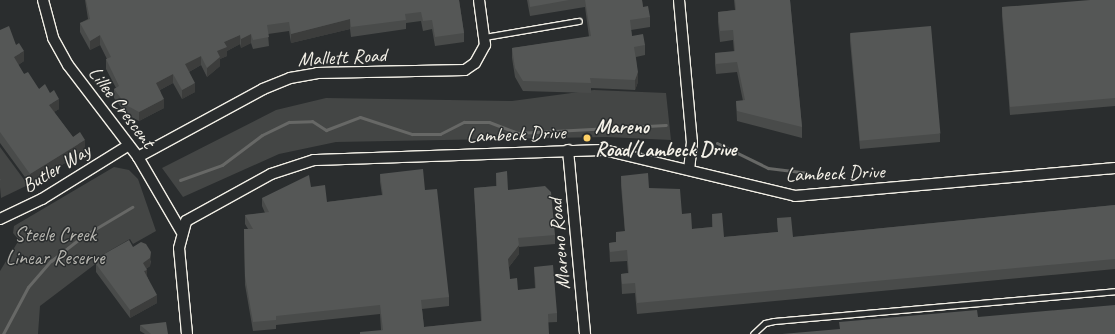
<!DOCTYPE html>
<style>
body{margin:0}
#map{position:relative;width:1115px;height:334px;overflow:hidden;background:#2a2d2e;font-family:Caveat,sans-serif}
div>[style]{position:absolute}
.green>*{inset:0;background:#444645}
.stream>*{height:3px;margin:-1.5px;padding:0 1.5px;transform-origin:1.5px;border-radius:1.5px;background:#676866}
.roads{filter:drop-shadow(1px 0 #f4f1e8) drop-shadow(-1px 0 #f4f1e8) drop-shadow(0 1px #f4f1e8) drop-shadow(0 -1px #f4f1e8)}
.service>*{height:5px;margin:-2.5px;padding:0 2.5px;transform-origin:2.5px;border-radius:2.5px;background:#2a2d2e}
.minor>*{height:10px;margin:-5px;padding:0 5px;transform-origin:5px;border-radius:5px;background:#2a2d2e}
.wall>*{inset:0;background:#494b4a}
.shaded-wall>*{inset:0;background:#3c3d3c}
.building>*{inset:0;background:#555756;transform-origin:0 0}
.dots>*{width:11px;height:11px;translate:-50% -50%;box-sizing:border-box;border:2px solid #2a2d2e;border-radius:50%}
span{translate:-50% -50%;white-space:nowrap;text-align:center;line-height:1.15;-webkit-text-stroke:3px #2a2d2e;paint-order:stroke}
.street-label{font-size:20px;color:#f4f1e8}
.poi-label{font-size:20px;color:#f4f1e8;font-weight:700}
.left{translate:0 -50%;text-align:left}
.park-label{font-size:20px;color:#b6b5af}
</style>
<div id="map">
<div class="green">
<div style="clip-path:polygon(594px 90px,666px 93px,671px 140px,607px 137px,336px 142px,279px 154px,183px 197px,162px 168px,276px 110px,326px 98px,512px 101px)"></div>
<div style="clip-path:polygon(0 147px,28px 185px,1px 198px,0 187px)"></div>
<div style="clip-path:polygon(114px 167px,129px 170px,138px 179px,156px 231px,133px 244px,130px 239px,97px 258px,98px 262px,40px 306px,38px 334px,0 334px,0 271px,19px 240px,13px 233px,14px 226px)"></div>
</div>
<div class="stream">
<div style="left:717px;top:143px;width:57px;rotate:26.1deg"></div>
<div style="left:768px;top:168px;width:39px;rotate:7deg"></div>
<div style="left:180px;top:180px;width:45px;rotate:-19.7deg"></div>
<div style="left:222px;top:165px;width:50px;rotate:-36.9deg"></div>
<div style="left:262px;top:135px;width:30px;rotate:-26deg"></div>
<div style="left:289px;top:122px;width:23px;rotate:-2deg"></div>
<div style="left:312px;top:121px;width:17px;rotate:33deg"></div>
<div style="left:326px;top:130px;width:36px;rotate:-21deg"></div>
<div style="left:360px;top:117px;width:55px;rotate:18.1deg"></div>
<div style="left:412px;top:134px;width:28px"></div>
<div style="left:440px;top:134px;width:27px;rotate:-27deg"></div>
<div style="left:464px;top:122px;width:25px"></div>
<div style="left:489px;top:122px;width:30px;rotate:21deg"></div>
<div style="left:517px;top:133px;width:149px;rotate:-3.1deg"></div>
<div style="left:3px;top:334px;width:53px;rotate:-62deg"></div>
<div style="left:28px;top:287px;width:35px;rotate:-49deg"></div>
<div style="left:51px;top:261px;width:37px;rotate:-38deg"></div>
<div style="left:80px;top:238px;width:61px;rotate:-30.8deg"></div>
</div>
<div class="roads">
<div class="service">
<div style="left:484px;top:37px;width:96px;rotate:-9.6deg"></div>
<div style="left:753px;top:334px;width:16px;rotate:-43deg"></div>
<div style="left:765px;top:323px;width:9px;rotate:-13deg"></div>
<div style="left:774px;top:321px;width:342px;rotate:-5deg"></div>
</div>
<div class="minor">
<div style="left:43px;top:0;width:39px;rotate:75deg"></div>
<div style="left:53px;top:38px;width:31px;rotate:61deg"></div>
<div style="left:68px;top:65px;width:116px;rotate:52.7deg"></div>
<div style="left:138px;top:157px;width:86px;rotate:59.8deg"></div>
<div style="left:679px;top:0;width:143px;rotate:84.8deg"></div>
<div style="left:692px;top:142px;width:28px;rotate:96deg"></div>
<div style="left:568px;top:150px;width:185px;rotate:84.7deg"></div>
<div style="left:138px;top:157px;width:142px;rotate:-28.5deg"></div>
<div style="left:263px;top:89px;width:29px;rotate:-22deg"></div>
<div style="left:290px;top:78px;width:27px;rotate:-10deg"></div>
<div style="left:317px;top:73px;width:148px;rotate:-1.2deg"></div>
<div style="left:465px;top:70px;width:12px;rotate:-35deg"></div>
<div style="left:475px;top:63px;width:21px;rotate:-61deg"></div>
<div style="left:485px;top:45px;width:45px;rotate:-97.6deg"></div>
<div style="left:0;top:219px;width:47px;rotate:-25.5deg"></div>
<div style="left:42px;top:199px;width:102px;rotate:-31.8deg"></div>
<div style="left:187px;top:334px;width:86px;rotate:-95.3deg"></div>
<div style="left:179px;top:248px;width:28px;rotate:-75deg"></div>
<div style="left:186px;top:221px;width:97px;rotate:-28.9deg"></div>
<div style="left:271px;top:174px;width:45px;rotate:-18deg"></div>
<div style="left:314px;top:160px;width:290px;rotate:-2deg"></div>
<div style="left:604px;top:150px;width:196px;rotate:13.5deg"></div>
<div style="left:795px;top:196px;width:321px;rotate:-5deg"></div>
</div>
</div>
<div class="wall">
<div style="clip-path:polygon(85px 0,459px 0,464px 33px,464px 42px,435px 46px,432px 29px,423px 31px,421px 21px,406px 23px,406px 29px,351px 37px,350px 29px,291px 43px,289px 31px,268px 34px,269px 46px,253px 49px,251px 43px,241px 48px,240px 44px,227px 51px,227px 56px,220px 59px,220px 66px,207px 77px,201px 65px,189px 72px,195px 92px,182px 99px,173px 83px,160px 90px,164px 108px,139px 121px,126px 114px,114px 98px,114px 89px,116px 88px,106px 69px,106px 59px,107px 59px,100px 45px,90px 50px,80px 32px,80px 23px,88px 19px)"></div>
<div style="clip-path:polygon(527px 0,642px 0,643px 7px,650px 17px,650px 27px,631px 30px,632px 36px,645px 45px,645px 55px,636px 57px,638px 82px,635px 90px,591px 88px,591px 93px,523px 91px,515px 77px,512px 58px,512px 48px,589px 37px,585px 7px,530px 16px)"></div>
<div style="clip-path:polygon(734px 0,790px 0,802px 127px,802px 138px,737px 121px,736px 101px,743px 101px,737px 72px,716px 74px,715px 64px,715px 53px,734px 52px,733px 40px,720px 42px,718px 22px,718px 12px,735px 10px)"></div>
<div style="clip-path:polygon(1115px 0,1115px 106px,1010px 115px,1002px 16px,1002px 7px)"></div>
<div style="clip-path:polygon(0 30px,16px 45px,24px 61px,18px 65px,24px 74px,59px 109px,54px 112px,73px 137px,85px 151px,30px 184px,0 143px)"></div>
<div style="clip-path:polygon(850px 33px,940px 134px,940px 142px,860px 149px,850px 41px)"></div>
<div style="clip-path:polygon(496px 173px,508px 190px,555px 235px,555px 244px,519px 247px,519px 254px,509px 267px,510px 279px,518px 290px,535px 289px,534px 267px,557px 313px,557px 322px,381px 330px,380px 314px,276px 325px,276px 329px,253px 331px,245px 285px,244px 229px,248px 229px,245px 224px,245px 215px,265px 213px,262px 206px,262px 198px,311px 187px,327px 202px,382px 195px,380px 182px,380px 174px,425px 190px,449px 297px,449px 306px,422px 309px,424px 327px,481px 321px,474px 188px,496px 186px)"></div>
<div style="clip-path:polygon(621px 176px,649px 188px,682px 214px,692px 229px,712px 227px,712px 214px,724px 237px,778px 232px,777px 218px,793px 237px,1115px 205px,1115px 269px,637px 314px,635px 293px,622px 294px,621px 274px,628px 273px,627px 261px,610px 262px,609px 243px,616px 242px,616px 232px,625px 232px,621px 186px)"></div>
<div style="clip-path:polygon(133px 247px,151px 261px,150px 266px,146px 269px,147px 276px,157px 303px,130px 318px,96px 272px,96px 264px,97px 263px,97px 258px)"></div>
<div style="clip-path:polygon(140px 325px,168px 334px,145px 334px,140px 331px)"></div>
</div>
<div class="shaded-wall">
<div style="clip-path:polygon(350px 19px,350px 29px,291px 43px,291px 34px)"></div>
<div style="clip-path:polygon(251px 34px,251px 43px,241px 48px,241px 39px)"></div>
<div style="clip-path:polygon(100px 35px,100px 45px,90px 50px,90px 41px)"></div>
<div style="clip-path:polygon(240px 35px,240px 44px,227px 51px,227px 56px,220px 59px,220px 66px,207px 77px,207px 68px,217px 51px,224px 42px)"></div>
<div style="clip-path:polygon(24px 51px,24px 61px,14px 68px,14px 57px)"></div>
<div style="clip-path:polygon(201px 56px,201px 65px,185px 74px,185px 64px)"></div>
<div style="clip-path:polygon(638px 72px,638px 82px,635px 90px,635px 80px)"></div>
<div style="clip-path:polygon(173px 74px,173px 83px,156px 92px,156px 83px)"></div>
<div style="clip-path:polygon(195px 83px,195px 92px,182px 99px,182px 90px)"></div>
<div style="clip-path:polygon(59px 99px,59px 109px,49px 115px,49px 105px)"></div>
<div style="clip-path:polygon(164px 99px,164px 108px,139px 121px,139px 112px)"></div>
<div style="clip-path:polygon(85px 140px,85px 151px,30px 184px,30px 174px)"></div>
<div style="clip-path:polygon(519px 245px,519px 254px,508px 268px,508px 259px)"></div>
<div style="clip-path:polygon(151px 252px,150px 266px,143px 271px,143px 263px)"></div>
<div style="clip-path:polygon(147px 270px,147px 278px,144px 271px)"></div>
<div style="clip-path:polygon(157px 295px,157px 303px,130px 318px,130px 310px)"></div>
</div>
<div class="building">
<div style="clip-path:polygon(86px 0,459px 0,464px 33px,435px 37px,432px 20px,423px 21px,421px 12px,405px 14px,406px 20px,351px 27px,350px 19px,291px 34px,289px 22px,267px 25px,269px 37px,253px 40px,251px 34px,241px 39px,240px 35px,224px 42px,227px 47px,217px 51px,220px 57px,207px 68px,201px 56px,185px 64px,195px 83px,182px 90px,173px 74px,156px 83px,164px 99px,139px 112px,126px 105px,114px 89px,119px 86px,106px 59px,111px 57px,100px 35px,90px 41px,80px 23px,90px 19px)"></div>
<div style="clip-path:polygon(529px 0,569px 0,530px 7px)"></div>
<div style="clip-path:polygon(585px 0,642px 0,643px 7px,648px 6px,650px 17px,630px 20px,632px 36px,643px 34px,645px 45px,634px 47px,638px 72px,635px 80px,590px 78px,591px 83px,523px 81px,515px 68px,512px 48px,591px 36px)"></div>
<div style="clip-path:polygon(735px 0,790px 0,802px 127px,737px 111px,736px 101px,745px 100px,737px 62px,716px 64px,715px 53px,735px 51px,733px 30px,720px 31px,718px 12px,736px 10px)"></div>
<div style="clip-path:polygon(1090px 0,1115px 0,1115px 98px,1010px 107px,1002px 7px)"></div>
<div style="clip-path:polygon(9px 26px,16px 45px,19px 43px,24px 51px,14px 57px,24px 74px,28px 72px,39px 89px,45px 84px,50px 93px,54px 90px,59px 99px,49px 105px,73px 137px,80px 132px,85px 140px,30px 174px,0 132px,0 30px)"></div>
<div style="left:931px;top:26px;width:108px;height:81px;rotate:85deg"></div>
<div style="clip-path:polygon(423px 169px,425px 190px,437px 189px,449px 297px,421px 300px,424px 327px,482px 321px,474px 188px,497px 186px,496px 173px,507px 171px,508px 190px,545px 186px,551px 192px,555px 235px,518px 238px,519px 245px,508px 259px,510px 279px,517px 278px,518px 290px,536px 288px,534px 267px,553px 265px,557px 313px,548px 314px,549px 334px,360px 334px,360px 332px,383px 330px,380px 305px,276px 316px,276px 320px,253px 322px,245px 276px,244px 229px,253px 229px,245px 215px,269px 212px,262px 198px,309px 175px,311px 187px,325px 185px,327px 202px,383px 195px,380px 174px)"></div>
<div style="clip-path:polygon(648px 173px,649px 188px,680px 189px,682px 214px,691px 213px,692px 229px,713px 227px,712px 214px,722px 213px,724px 237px,778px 232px,777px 218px,791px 217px,793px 237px,1115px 205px,1115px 259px,637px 303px,635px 283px,622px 284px,621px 274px,629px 273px,627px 250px,610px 252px,609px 243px,616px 242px,616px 232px,625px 231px,621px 176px)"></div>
<div style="left:0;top:179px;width:1px;height:11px;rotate:45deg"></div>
<div style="clip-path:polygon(129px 240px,133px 247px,141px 242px,146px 244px,151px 252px,150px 258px,143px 263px,147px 270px,144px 271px,157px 295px,130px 310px,96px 264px,99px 262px,97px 258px)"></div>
<div style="clip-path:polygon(1115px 305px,1115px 334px,782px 334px,840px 329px,839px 322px,977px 310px,978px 317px)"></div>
<div style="clip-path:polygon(166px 322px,168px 334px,151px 334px,140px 325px)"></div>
</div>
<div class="dots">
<div style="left:587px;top:138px;background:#ffd166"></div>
</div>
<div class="street-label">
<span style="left:342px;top:57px;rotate:-3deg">Mallett Road</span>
<span style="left:122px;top:107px;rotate:53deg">Lillee Crescent</span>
<span style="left:516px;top:134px;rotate:-2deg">Lambeck Drive</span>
<span style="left:56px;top:168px;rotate:-31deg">Butler Way</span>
<span style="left:835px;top:173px;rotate:-2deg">Lambeck Drive</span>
<span style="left:559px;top:244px;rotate:-95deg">Mareno Road</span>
</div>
<div class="poi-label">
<span class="left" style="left:595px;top:138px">Mareno<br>Road/Lambeck Drive</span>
</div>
<div class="park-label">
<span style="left:55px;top:246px">Steele Creek<br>Linear Reserve</span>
</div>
</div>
